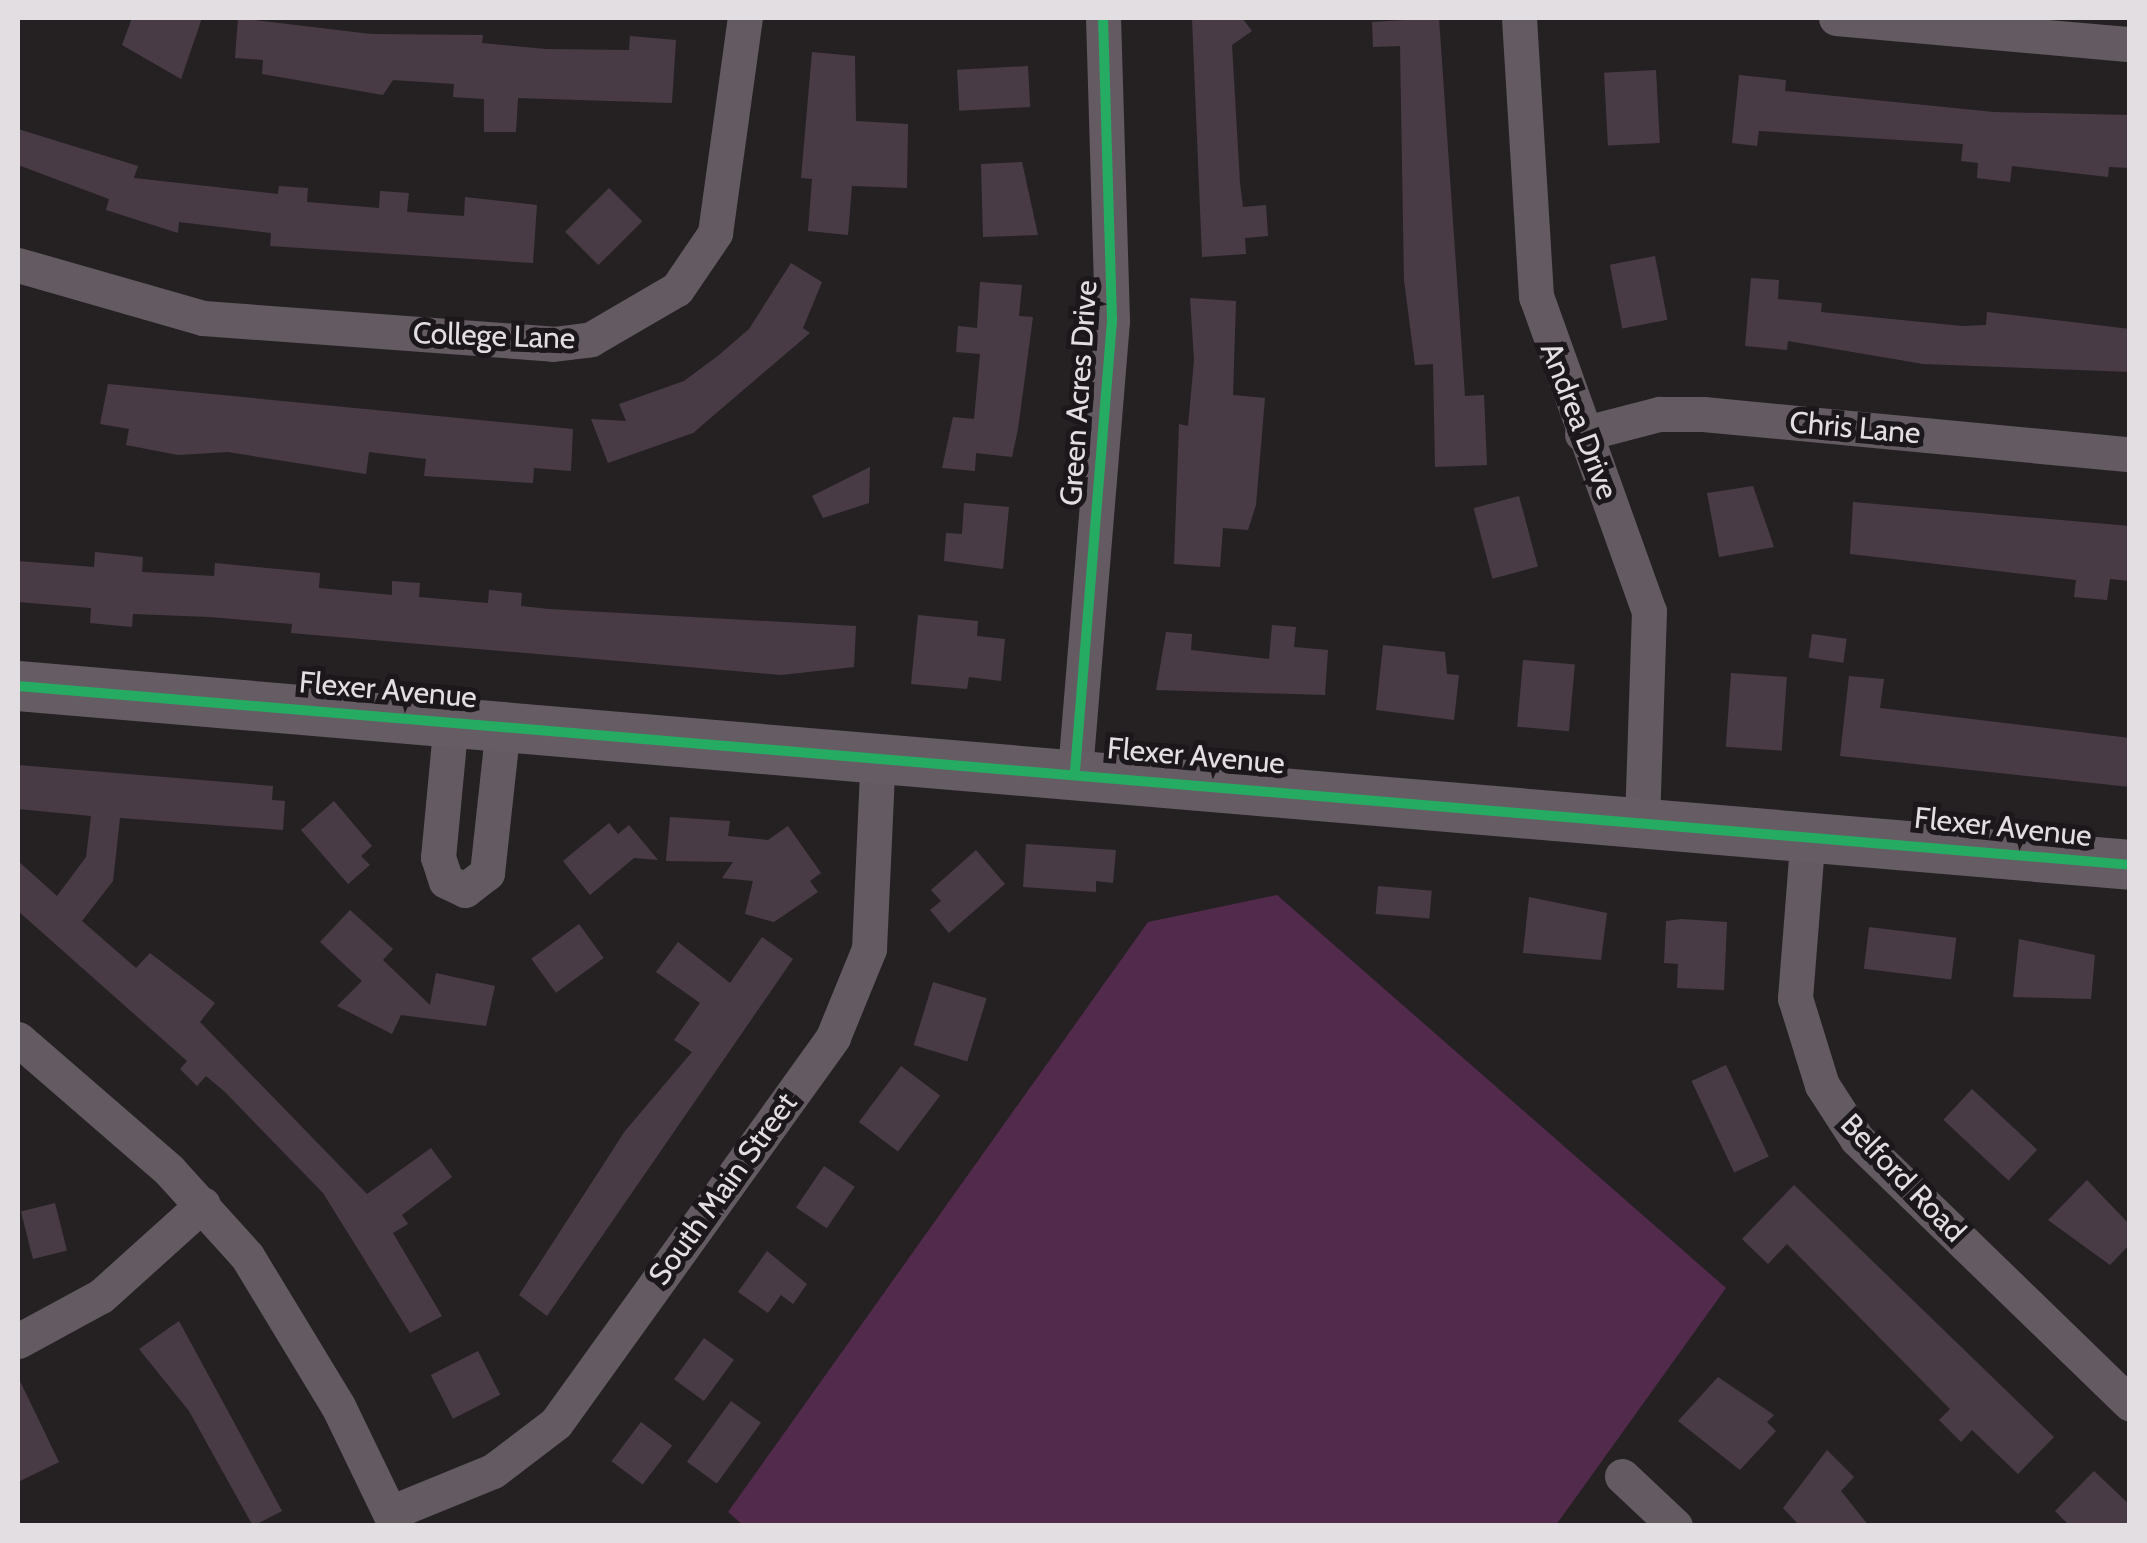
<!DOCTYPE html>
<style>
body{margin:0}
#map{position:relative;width:2147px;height:1543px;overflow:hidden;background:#252123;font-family:Cabin,sans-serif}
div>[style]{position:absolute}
.green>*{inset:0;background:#522a4c}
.building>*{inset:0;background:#493b46;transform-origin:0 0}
.street>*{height:35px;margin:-17.5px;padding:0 17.5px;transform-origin:17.5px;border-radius:17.5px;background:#645a61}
.secondary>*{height:50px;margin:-25px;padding:0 25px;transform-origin:25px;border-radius:25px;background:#665c64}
.cycleway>*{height:10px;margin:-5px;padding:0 5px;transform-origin:5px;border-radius:5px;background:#26ab63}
span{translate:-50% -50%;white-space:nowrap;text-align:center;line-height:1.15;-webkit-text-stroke:10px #1c171b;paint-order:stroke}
.street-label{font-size:30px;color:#e2dee1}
.frame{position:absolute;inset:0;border:20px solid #e2dee1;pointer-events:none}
</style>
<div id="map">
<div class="green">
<div style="clip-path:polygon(1277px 895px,1726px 1288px,1556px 1525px,743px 1525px,728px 1512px,1148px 922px)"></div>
</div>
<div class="building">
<div style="clip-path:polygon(132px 18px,202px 18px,181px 79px,122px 45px)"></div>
<div style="clip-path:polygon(238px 18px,371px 34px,483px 35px,482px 43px,546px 49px,629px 50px,630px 36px,676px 40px,672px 103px,518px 98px,516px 132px,484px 132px,484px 99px,453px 97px,454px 84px,393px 80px,383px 95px,262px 74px,263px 60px,235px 58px)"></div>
<div style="clip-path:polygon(1192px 18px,1242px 18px,1252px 31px,1232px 45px,1240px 183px,1243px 207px,1266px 205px,1268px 236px,1245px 238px,1246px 254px,1202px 257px)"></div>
<div style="clip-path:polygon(1439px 18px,1465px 396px,1484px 395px,1487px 465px,1435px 467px,1433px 364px,1415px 365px,1404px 280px,1400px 46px,1373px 47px,1372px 22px)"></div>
<div style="clip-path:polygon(812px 52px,855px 56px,856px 121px,908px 124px,907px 188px,852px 186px,848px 235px,808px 231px,812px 179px,801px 178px)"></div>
<div style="left:1028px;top:66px;width:41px;height:71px;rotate:87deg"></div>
<div style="left:1656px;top:70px;width:73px;height:52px;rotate:87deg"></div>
<div style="clip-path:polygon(1739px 75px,1786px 80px,1785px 91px,1994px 112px,2130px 115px,2130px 168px,2109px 167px,2108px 177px,2012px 166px,2010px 182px,1977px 178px,1978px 163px,1961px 161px,1963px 144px,1759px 131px,1757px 146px,1732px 143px)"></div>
<div style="clip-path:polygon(18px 129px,138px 166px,134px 178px,278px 194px,279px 186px,308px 188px,307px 202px,379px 208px,380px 191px,409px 193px,407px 212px,464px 216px,465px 197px,537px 205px,533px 263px,270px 246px,271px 233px,179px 222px,178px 233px,106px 210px,109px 199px,18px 165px)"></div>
<div style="clip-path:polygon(1022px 162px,1038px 235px,983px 237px,981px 164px)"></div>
<div style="left:609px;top:188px;width:47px;height:62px;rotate:45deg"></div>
<div style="left:1655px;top:256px;width:65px;height:46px;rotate:79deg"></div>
<div style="clip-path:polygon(791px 263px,822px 282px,803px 328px,810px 333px,693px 433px,608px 463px,591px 419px,626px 421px,619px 404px,684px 381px,719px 355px,749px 329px)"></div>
<div style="clip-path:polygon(1751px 278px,1779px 280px,1778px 299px,1822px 303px,1821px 312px,1962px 326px,1986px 325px,1987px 312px,2130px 329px,2130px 372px,1923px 364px,1788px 341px,1787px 350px,1745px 346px)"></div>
<div style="clip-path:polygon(980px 282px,1022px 285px,1019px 316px,1033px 317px,1018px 429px,1012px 457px,976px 453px,975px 471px,942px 468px,953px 417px,974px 419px,980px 354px,956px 352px,958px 326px,977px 328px)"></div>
<div style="clip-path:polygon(1190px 298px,1236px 301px,1233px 395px,1265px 398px,1256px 505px,1248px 530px,1223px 528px,1220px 567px,1174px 564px,1179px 424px,1188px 426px,1194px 360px)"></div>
<div style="clip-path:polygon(108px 384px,573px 429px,571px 471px,534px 468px,533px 483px,424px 476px,426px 459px,369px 452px,366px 474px,228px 452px,178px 455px,126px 445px,129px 429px,100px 424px)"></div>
<div style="clip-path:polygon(870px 467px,869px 503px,823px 518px,812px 496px)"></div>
<div style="clip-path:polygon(1753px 486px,1774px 547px,1719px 557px,1707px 493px)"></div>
<div style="left:1519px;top:496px;width:73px;height:47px;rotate:75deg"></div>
<div style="clip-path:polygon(1853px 502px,2130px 526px,2130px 581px,2110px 579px,2107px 600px,2074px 597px,2076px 580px,1850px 554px)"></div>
<div style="clip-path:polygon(964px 503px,1009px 507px,1003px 569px,944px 561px,946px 533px,962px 534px)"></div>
<div style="clip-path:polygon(95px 552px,143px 557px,142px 572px,214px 576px,215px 563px,320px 573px,319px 588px,392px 595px,392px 581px,420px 583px,419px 597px,488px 603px,489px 590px,522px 593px,521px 606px,549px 609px,856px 626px,854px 667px,781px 675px,291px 633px,292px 624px,210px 617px,133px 614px,132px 627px,90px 623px,91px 608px,18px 602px,18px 561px,94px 567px)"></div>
<div style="clip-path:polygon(918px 615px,978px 621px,977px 636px,1005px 639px,1001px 681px,969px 677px,967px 689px,911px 684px)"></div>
<div style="clip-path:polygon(1272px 625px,1296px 627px,1294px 647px,1328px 650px,1325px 695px,1156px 690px,1166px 632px,1192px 634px,1191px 650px,1269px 659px)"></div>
<div style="left:1812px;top:634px;width:35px;height:24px;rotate:8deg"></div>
<div style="clip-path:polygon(1383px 645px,1445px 652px,1447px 674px,1459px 675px,1454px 720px,1376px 710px)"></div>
<div style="left:1523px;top:660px;width:52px;height:67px;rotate:5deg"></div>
<div style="left:1731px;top:673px;width:56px;height:74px;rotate:4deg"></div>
<div style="clip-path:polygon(1849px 676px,1884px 679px,1880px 708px,2130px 738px,2130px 787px,1840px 756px)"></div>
<div style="clip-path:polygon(18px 765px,273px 786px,272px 800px,285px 801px,283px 830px,120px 818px,113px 881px,82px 921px,136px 968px,150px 953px,215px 1003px,200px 1022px,367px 1194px,431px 1148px,452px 1177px,402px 1215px,408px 1224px,393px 1233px,442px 1316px,410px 1333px,323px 1193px,225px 1092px,206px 1076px,197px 1086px,180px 1069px,187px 1061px,18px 911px,18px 861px,57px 896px,86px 857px,91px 816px,18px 809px)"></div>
<div style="clip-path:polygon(334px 801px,372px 846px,361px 856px,370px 865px,348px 884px,301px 830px)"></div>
<div style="clip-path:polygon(670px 817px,730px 821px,728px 836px,768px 840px,788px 826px,821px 873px,810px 881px,818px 892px,774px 922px,745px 914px,753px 881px,722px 878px,733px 862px,666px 861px)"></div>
<div style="clip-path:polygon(609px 823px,618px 834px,629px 825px,658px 860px,634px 858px,590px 895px,563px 861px)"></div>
<div style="clip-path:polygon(1026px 844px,1116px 850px,1113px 883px,1096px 881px,1096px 892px,1023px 887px)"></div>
<div style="clip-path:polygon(976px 850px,1005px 884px,949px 933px,930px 910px,941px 901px,931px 890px)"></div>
<div style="left:1378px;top:886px;width:54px;height:28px;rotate:5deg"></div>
<div style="clip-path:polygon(1529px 897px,1607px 913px,1601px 960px,1523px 953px)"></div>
<div style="clip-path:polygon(350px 910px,393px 949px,383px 960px,430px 1005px,436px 973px,495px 986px,486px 1026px,401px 1015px,392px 1034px,337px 1006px,362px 981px,320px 942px)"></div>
<div style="clip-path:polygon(1681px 919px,1727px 922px,1724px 990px,1677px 988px,1678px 964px,1664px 963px,1666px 921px)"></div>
<div style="left:579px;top:924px;width:42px;height:59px;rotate:54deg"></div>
<div style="left:1869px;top:927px;width:88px;height:42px;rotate:7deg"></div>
<div style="clip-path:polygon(762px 937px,793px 959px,547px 1316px,519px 1295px,625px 1131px,692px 1052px,674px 1040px,700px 1003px,656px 972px,678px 942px,730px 983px)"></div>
<div style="clip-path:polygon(2019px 939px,2095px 955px,2091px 999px,2013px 997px)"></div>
<div style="left:933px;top:982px;width:56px;height:66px;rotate:17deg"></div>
<div style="left:1726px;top:1065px;width:101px;height:38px;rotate:65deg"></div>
<div style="left:901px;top:1066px;width:49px;height:70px;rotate:37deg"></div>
<div style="left:1972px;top:1089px;width:89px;height:42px;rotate:43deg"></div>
<div style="left:824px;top:1166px;width:37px;height:50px;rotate:34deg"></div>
<div style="clip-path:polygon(2087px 1180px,2130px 1225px,2130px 1244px,2110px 1265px,2048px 1220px)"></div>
<div style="clip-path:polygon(1794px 1185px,2054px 1437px,2018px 1474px,1972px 1430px,1961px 1442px,1939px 1420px,1950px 1409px,1787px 1244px,1768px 1264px,1742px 1239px)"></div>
<div style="left:55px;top:1203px;width:49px;height:35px;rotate:76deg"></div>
<div style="clip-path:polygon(767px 1251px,807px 1284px,793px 1304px,781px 1295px,768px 1313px,738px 1292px)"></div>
<div style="clip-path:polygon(179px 1321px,282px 1511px,253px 1526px,189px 1411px,139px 1349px)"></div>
<div style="left:704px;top:1338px;width:37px;height:51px;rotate:36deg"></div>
<div style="left:478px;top:1351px;width:49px;height:53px;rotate:63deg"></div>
<div style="clip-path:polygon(18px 1377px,59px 1462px,18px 1482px)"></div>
<div style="clip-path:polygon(1718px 1377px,1774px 1415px,1767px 1422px,1776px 1431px,1740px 1470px,1678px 1421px)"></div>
<div style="left:731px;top:1401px;width:37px;height:75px;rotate:36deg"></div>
<div style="left:641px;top:1422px;width:39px;height:49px;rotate:37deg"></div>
<div style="clip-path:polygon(1827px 1450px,1854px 1477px,1841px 1491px,1869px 1526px,1800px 1526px,1783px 1508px)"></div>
<div style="clip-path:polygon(2094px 1471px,2130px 1505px,2130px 1526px,2070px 1526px,2055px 1511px)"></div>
</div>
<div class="street">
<div style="left:1519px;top:18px;width:279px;rotate:86.5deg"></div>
<div style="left:1536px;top:296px;width:335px;rotate:70.3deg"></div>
<div style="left:1649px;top:611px;width:208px;rotate:91.9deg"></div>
<div style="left:1836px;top:18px;width:295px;rotate:5.1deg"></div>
<div style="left:18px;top:265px;width:192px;rotate:16deg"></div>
<div style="left:203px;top:318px;width:351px;rotate:4.2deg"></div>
<div style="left:553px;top:344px;width:38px;rotate:-7deg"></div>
<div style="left:591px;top:339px;width:99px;rotate:-30.2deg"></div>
<div style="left:677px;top:289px;width:68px;rotate:-55.8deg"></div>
<div style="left:715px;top:233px;width:217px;rotate:-82.1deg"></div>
<div style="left:1582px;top:434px;width:80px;rotate:-14.6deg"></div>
<div style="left:1659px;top:414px;width:44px"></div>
<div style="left:1703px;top:414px;width:429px;rotate:5.4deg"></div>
<div style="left:451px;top:720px;width:138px;rotate:95.4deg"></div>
<div style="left:438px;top:857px;width:25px;rotate:72deg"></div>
<div style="left:446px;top:881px;width:21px;rotate:25deg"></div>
<div style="left:465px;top:890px;width:28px;rotate:-38deg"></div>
<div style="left:487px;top:873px;width:149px;rotate:-83.8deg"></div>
<div style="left:1075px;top:771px;width:453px;rotate:-85.3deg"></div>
<div style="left:1112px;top:320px;width:302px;rotate:-91.7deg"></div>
<div style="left:1808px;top:833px;width:166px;rotate:94.5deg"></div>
<div style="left:1795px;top:998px;width:91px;rotate:72.8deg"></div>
<div style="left:1822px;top:1085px;width:64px;rotate:57.1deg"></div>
<div style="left:1857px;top:1139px;width:380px;rotate:44.1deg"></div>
<div style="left:18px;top:1039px;width:200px;rotate:40.9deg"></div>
<div style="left:169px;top:1170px;width:116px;rotate:47.8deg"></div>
<div style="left:247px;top:1256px;width:175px;rotate:58.8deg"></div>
<div style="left:338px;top:1406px;width:133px;rotate:64.2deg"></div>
<div style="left:18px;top:1341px;width:94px;rotate:-28.5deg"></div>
<div style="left:101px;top:1296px;width:137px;rotate:-42deg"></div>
<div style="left:1622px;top:1476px;width:73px;rotate:43.3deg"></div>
<div style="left:390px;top:1513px;width:111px;rotate:-22.2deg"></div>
<div style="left:493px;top:1471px;width:79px;rotate:-37.3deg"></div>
<div style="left:556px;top:1423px;width:475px;rotate:-54.3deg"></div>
<div style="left:833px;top:1037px;width:95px;rotate:-67.8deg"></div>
<div style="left:869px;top:949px;width:195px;rotate:-87.4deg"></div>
</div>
<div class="secondary">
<div style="left:18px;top:686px;width:2120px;rotate:4.84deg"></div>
</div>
<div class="cycleway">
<div style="left:18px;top:686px;width:2120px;rotate:4.84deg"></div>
<div style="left:1075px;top:771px;width:453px;rotate:-85.3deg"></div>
<div style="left:1112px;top:320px;width:302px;rotate:-91.7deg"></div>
</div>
<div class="street-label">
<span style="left:494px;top:336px;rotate:2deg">College Lane</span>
<span style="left:1079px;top:393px;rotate:-86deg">Green Acres Drive</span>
<span style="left:1579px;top:421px;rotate:69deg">Andrea Drive</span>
<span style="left:1855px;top:428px;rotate:5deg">Chris Lane</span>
<span style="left:388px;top:690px;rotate:5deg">Flexer Avenue</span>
<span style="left:1196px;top:756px;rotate:5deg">Flexer Avenue</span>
<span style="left:2003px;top:827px;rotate:6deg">Flexer Avenue</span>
<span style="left:1903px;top:1178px;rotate:46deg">Belford Road</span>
<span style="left:723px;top:1189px;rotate:-54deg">South Main Street</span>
</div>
<div class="frame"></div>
</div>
